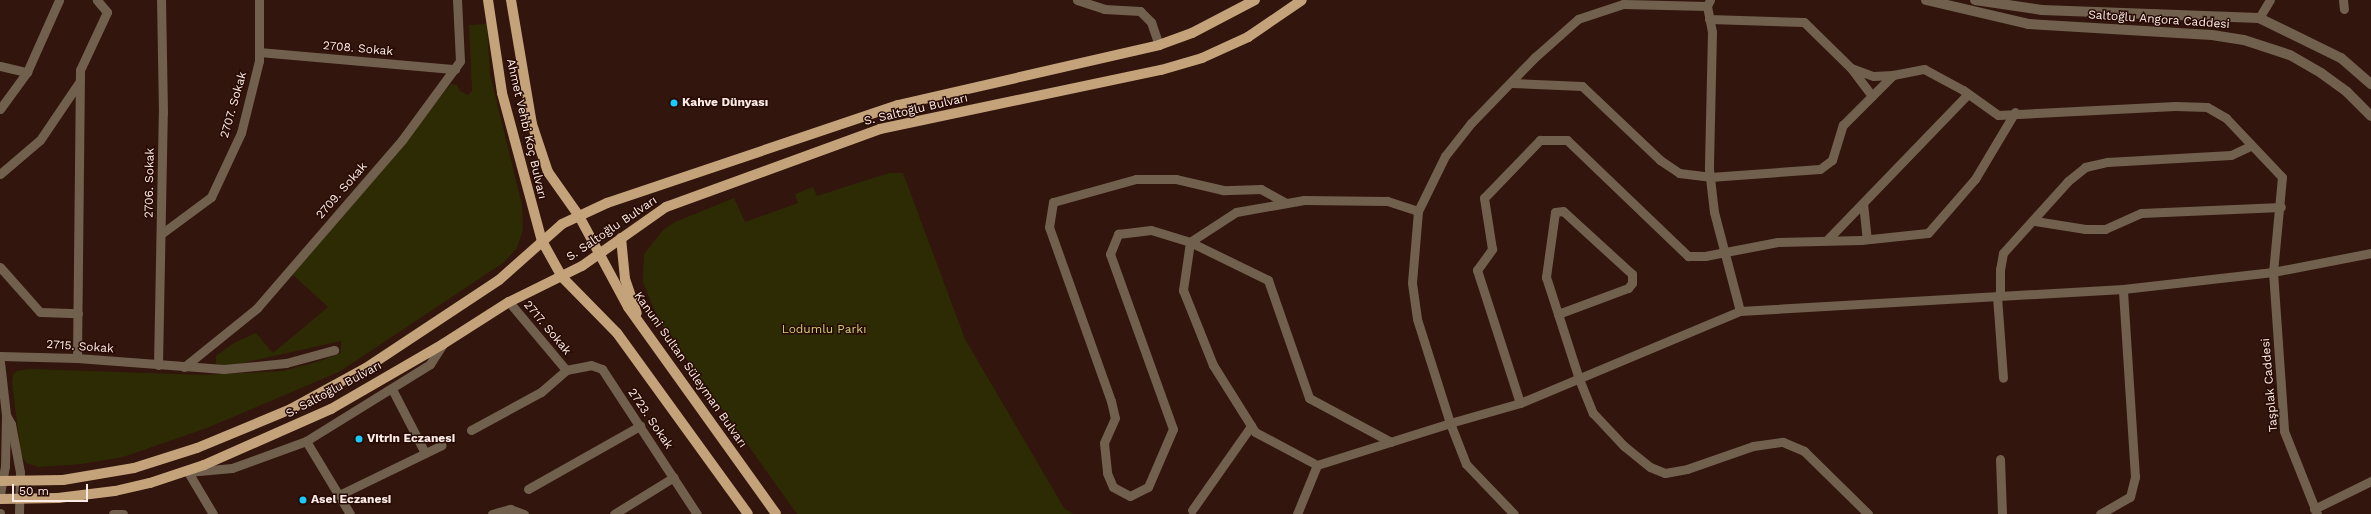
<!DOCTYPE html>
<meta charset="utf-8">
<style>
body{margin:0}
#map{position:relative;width:2371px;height:514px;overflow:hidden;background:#32150c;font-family:"Work Sans",sans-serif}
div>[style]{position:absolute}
.green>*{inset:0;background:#2d2b04}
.minor>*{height:9px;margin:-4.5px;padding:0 4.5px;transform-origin:4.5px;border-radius:4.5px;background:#70604d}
.tertiary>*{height:10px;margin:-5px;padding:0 5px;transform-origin:5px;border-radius:5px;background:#70604d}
.primary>*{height:10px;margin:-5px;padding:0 5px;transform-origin:5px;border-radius:5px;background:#c4a37b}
.dots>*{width:11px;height:11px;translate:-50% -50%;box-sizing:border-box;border:2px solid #270b04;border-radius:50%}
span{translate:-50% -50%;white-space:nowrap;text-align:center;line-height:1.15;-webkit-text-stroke:3px #270b04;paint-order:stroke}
.street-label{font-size:12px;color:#fcebe6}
.poi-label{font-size:12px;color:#fcebe6;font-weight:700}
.left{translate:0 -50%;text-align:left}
.park-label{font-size:12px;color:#d2cf78}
.scale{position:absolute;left:12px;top:484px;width:76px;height:18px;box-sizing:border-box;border:2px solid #fcebe6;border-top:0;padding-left:5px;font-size:12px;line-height:14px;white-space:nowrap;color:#fcebe6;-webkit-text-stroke:3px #270b04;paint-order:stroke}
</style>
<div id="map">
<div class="green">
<div style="clip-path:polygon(487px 24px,490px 74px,522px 205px,523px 230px,517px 248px,503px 263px,339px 372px,207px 428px,123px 457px,82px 464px,38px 467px,26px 463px,21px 454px,12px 382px,13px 374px,17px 371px,31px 369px,204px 375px,283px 371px,317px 362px,341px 353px,341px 341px,229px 366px,216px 364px,216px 356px,234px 343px,256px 333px,273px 353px,328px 307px,292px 274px,451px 84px,457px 85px,460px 91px,468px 95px,472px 91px,469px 25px)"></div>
<div style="clip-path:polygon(889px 173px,903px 173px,965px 339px,1064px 508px,1073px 514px,797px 514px,658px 319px,643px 282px,644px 254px,663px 230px,675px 222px,734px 198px,745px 222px,798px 203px,795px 194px,813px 187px,817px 196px)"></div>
</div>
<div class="minor">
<div style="left:1077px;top:0;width:28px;rotate:18deg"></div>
<div style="left:1104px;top:9px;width:36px;rotate:3deg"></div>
<div style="left:1140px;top:11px;width:16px;rotate:45deg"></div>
<div style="left:1151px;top:22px;width:24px;rotate:71deg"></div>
<div style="left:1710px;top:0;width:7px;rotate:117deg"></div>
<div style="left:1707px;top:6px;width:84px;rotate:-178.6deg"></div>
<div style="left:1623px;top:4px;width:47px;rotate:161.6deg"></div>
<div style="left:1578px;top:19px;width:57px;rotate:138.5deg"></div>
<div style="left:1535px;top:57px;width:92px;rotate:134.1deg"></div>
<div style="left:1471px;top:123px;width:42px;rotate:128.2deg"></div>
<div style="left:1445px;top:156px;width:61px;rotate:116.1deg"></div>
<div style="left:1418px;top:211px;width:72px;rotate:94.8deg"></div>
<div style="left:1412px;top:283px;width:36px;rotate:82deg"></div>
<div style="left:1417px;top:319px;width:109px;rotate:72.4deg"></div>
<div style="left:1450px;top:423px;width:73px;rotate:-15.9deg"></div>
<div style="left:1520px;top:403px;width:238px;rotate:-22.7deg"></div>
<div style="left:1740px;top:311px;width:384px;rotate:-3.3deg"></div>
<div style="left:2123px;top:289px;width:151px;rotate:-6.5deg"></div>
<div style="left:2273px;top:272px;width:100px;rotate:-11deg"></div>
<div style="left:2343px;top:0;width:9px;rotate:84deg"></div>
<div style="left:1707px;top:6px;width:26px;rotate:79deg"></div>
<div style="left:1712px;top:32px;width:137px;rotate:91.3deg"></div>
<div style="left:1709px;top:169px;width:43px;rotate:83.4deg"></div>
<div style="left:1714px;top:212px;width:102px;rotate:75.3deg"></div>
<div style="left:2259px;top:18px;width:21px;rotate:-59deg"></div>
<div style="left:1709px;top:19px;width:95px;rotate:1.8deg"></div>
<div style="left:1804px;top:22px;width:66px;rotate:44.4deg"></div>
<div style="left:1851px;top:68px;width:23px;rotate:20deg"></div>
<div style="left:1873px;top:76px;width:20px;rotate:-3deg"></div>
<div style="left:259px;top:52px;width:197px;rotate:5deg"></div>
<div style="left:0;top:66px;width:28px;rotate:13deg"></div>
<div style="left:1851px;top:68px;width:35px;rotate:53deg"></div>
<div style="left:1511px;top:83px;width:71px;rotate:2.4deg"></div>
<div style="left:1582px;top:86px;width:108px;rotate:43.5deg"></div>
<div style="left:1660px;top:160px;width:23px;rotate:34deg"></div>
<div style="left:1679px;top:173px;width:31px;rotate:7deg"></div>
<div style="left:1710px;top:177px;width:110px;rotate:-4.2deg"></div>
<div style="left:1820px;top:169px;width:15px;rotate:-37deg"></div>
<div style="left:1832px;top:160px;width:37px;rotate:-73deg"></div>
<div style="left:1843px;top:125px;width:71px;rotate:-45deg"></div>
<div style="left:1893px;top:75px;width:32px;rotate:-11deg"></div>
<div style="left:1924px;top:69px;width:44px;rotate:28.3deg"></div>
<div style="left:1963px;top:90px;width:43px;rotate:35.5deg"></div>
<div style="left:1998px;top:115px;width:177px;rotate:-2.9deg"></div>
<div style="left:2175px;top:106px;width:32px;rotate:2deg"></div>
<div style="left:2207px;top:107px;width:22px;rotate:30deg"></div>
<div style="left:2226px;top:118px;width:81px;rotate:46.5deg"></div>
<div style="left:2282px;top:177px;width:95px;rotate:95.4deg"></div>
<div style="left:2273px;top:272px;width:159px;rotate:86deg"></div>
<div style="left:2284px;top:431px;width:89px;rotate:68.3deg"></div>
<div style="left:0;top:109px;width:46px;rotate:-53.9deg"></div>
<div style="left:27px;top:72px;width:79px;rotate:-66deg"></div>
<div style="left:0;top:174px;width:52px;rotate:-40.4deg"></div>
<div style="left:40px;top:140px;width:71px;rotate:-55.9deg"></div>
<div style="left:1286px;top:203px;width:29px;rotate:-151deg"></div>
<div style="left:1261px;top:189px;width:38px;rotate:178deg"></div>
<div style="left:1223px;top:190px;width:48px;rotate:-166.8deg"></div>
<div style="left:1176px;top:179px;width:40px;rotate:180deg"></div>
<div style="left:1136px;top:179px;width:86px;rotate:164.5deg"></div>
<div style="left:1053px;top:202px;width:25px;rotate:99deg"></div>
<div style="left:1049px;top:227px;width:185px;rotate:70.4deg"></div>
<div style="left:1111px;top:401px;width:17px;rotate:77deg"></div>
<div style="left:1115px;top:418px;width:27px;rotate:114deg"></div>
<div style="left:1104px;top:443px;width:30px;rotate:84deg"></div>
<div style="left:1107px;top:473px;width:15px;rotate:67deg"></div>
<div style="left:1113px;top:487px;width:19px;rotate:28deg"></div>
<div style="left:1130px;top:496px;width:20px;rotate:-27deg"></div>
<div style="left:1148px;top:487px;width:63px;rotate:-66.7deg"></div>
<div style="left:1173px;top:429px;width:186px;rotate:-109.8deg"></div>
<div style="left:1110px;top:254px;width:22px;rotate:-68deg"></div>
<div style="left:1118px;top:234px;width:33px;rotate:-7deg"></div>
<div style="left:1151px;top:230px;width:41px;rotate:17.1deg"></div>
<div style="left:1190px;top:242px;width:87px;rotate:26deg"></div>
<div style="left:1268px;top:280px;width:125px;rotate:70.8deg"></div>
<div style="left:1309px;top:398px;width:93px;rotate:28.2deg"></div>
<div style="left:1863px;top:203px;width:36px;rotate:84deg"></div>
<div style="left:1418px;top:211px;width:33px;rotate:-162deg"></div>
<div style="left:1387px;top:201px;width:83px;rotate:-179.3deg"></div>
<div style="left:1304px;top:200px;width:69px;rotate:170deg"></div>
<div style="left:1236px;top:212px;width:55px;rotate:146.9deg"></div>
<div style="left:1190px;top:242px;width:49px;rotate:98.3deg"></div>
<div style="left:1183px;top:290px;width:81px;rotate:68.2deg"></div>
<div style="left:1213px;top:365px;width:79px;rotate:57.9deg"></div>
<div style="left:1255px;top:432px;width:70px;rotate:28deg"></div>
<div style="left:1317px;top:465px;width:139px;rotate:-17.5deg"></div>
<div style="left:1450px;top:423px;width:44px;rotate:68.7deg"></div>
<div style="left:1466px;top:464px;width:69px;rotate:46.2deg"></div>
<div style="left:2035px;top:221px;width:51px;rotate:9.1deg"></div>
<div style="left:2085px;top:229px;width:20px"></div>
<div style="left:2105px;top:229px;width:39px;rotate:-24deg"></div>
<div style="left:2141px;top:213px;width:140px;rotate:-2.5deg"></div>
<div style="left:161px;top:234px;width:62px;rotate:-36.5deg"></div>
<div style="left:211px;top:197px;width:71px;rotate:-64.9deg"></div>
<div style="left:241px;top:133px;width:74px;rotate:-76deg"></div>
<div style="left:259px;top:61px;width:61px;rotate:-90deg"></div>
<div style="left:1827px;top:240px;width:203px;rotate:-46deg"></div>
<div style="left:0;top:267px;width:60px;rotate:48.4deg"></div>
<div style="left:40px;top:312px;width:38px;rotate:2deg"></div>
<div style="left:1997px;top:296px;width:82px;rotate:85.8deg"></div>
<div style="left:2000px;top:296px;width:26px;rotate:-90deg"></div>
<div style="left:2000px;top:270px;width:17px;rotate:-80deg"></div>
<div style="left:2003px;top:253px;width:97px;rotate:-47.9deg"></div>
<div style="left:2068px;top:181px;width:22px;rotate:-39deg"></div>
<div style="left:2085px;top:167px;width:23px;rotate:-13deg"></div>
<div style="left:2107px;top:162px;width:124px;rotate:-3.2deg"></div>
<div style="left:2231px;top:155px;width:21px;rotate:-25deg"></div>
<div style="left:509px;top:302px;width:89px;rotate:50deg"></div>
<div style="left:1558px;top:314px;width:75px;rotate:-20.4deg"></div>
<div style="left:1628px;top:288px;width:6px;rotate:-51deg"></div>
<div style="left:1632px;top:283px;width:9px;rotate:-90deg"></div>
<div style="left:1632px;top:274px;width:93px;rotate:-137.6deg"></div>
<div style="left:1563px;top:211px;width:8px;rotate:173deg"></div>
<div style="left:1555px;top:212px;width:66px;rotate:97.9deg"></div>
<div style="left:1546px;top:277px;width:39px;rotate:72deg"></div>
<div style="left:1558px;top:314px;width:68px;rotate:72.1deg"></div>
<div style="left:1579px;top:379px;width:37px;rotate:68deg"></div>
<div style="left:1593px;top:413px;width:45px;rotate:46.8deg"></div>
<div style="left:1624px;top:446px;width:33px;rotate:39deg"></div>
<div style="left:1650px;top:467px;width:16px;rotate:22deg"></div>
<div style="left:1665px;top:473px;width:22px;rotate:-10deg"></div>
<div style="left:1687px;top:469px;width:70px;rotate:-19.2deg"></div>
<div style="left:1753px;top:446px;width:30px;rotate:-8deg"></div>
<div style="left:1783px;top:442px;width:23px;rotate:23deg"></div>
<div style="left:1804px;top:451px;width:90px;rotate:44.5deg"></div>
<div style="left:0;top:356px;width:77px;rotate:1.5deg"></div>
<div style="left:77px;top:358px;width:147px;rotate:4.3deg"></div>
<div style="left:224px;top:369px;width:62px;rotate:-5.5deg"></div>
<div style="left:286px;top:363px;width:50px;rotate:-15.2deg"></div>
<div style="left:77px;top:358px;width:288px;rotate:-89.4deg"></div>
<div style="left:80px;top:70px;width:64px;rotate:-65deg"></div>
<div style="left:107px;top:12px;width:16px;rotate:-130deg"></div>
<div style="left:0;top:362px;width:53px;rotate:83.5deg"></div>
<div style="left:6px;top:415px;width:51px;rotate:91.1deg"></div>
<div style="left:5px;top:466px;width:28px;rotate:100deg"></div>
<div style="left:158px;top:365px;width:252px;rotate:-88.9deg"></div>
<div style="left:163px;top:113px;width:113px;rotate:-91deg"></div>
<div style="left:184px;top:367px;width:94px;rotate:-38.9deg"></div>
<div style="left:257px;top:308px;width:222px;rotate:-49.2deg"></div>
<div style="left:402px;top:140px;width:98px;rotate:-53.7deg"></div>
<div style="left:460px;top:61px;width:61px;rotate:-92.8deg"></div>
<div style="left:566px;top:370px;width:25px;rotate:-11deg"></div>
<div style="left:591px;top:365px;width:12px;rotate:20deg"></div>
<div style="left:602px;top:369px;width:173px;rotate:56.8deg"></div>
<div style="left:392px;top:389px;width:72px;rotate:62.7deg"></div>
<div style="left:1520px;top:403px;width:140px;rotate:-107.9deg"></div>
<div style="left:1477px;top:270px;width:26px;rotate:-54deg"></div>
<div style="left:1492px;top:249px;width:52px;rotate:-98.9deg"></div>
<div style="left:1484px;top:198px;width:81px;rotate:-46deg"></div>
<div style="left:1540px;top:140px;width:27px"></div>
<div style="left:1567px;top:140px;width:168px;rotate:43.8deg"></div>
<div style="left:1688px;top:256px;width:17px"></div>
<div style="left:1705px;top:256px;width:74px;rotate:-10.9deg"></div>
<div style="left:1778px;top:242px;width:83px;rotate:-1.4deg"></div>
<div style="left:1861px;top:240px;width:67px;rotate:-6deg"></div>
<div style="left:1928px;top:233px;width:72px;rotate:-49deg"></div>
<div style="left:1975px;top:179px;width:78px;rotate:-59.2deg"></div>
<div style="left:6px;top:415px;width:10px;rotate:61deg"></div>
<div style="left:11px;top:424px;width:49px;rotate:79.4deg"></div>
<div style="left:20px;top:472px;width:42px;rotate:91.4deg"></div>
<div style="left:471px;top:430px;width:80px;rotate:-28.5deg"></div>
<div style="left:541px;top:392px;width:33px;rotate:-41deg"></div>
<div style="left:306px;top:441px;width:85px;rotate:58.9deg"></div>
<div style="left:2000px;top:459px;width:55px;rotate:87.9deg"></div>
<div style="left:528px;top:489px;width:129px;rotate:-29.4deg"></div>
<div style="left:339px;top:495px;width:114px;rotate:-25.9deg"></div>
<div style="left:2314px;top:509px;width:64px;rotate:-26.2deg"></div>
<div style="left:1192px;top:510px;width:103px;rotate:-54.9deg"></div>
<div style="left:0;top:513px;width:1px;rotate:90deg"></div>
<div style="left:113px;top:514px;width:10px"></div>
<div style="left:213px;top:514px;width:49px;rotate:-120.8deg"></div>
<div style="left:188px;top:472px;width:44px;rotate:-5.2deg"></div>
<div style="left:232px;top:468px;width:79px;rotate:-20deg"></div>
<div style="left:306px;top:441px;width:146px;rotate:-31.8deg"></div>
<div style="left:430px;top:364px;width:24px;rotate:-57deg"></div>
<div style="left:492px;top:514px;width:19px;rotate:-16deg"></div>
<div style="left:510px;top:509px;width:15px;rotate:20deg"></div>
<div style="left:614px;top:514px;width:70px;rotate:-31.7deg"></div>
<div style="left:1297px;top:514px;width:53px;rotate:-67.8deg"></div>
<div style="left:2100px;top:514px;width:34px;rotate:-30deg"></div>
<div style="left:2130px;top:497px;width:21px;rotate:-76deg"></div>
<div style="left:2135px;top:477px;width:188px;rotate:-93.7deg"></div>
</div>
<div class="tertiary">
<div style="left:1926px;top:0;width:105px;rotate:13.2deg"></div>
<div style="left:2028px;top:24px;width:184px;rotate:3.4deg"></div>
<div style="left:2212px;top:35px;width:32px;rotate:9deg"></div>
<div style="left:2244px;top:40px;width:48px;rotate:18.1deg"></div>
<div style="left:2290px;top:55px;width:36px;rotate:30deg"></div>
<div style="left:2321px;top:73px;width:32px;rotate:36deg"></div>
<div style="left:2347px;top:92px;width:34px;rotate:45deg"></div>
<div style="left:1975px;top:0;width:68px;rotate:8.5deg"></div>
<div style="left:2042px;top:10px;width:217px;rotate:2.1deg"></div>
<div style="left:2259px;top:18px;width:91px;rotate:26deg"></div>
<div style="left:2341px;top:58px;width:40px;rotate:41deg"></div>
</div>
<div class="primary">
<div style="left:488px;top:0;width:94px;rotate:81.4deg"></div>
<div style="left:502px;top:93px;width:153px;rotate:74.9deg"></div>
<div style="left:542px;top:241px;width:41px;rotate:60.9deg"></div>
<div style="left:562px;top:277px;width:78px;rotate:45.5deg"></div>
<div style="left:617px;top:333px;width:223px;rotate:54.1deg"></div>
<div style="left:511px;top:0;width:126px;rotate:80.4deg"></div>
<div style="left:532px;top:124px;width:51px;rotate:71.6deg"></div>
<div style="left:548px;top:172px;width:54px;rotate:54.8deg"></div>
<div style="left:579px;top:216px;width:103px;rotate:61.7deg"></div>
<div style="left:628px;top:307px;width:254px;rotate:54.4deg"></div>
<div style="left:621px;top:238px;width:41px;rotate:84.4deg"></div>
<div style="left:625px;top:279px;width:36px;rotate:71deg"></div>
<div style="left:0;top:481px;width:63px;rotate:-0.9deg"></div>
<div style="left:63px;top:480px;width:72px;rotate:-9.6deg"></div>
<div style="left:134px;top:468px;width:66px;rotate:-17.6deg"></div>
<div style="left:197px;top:448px;width:102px;rotate:-22.5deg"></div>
<div style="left:291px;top:409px;width:85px;rotate:-28.7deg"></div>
<div style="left:366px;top:368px;width:159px;rotate:-33.5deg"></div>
<div style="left:499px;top:280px;width:84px;rotate:-41.6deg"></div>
<div style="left:562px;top:224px;width:50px;rotate:-25deg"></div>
<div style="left:607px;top:203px;width:307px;rotate:-18.6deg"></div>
<div style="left:898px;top:105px;width:268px;rotate:-12.9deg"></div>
<div style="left:1159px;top:45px;width:35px;rotate:-20deg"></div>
<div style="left:1192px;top:33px;width:71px;rotate:-27.6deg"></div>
<div style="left:0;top:499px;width:58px;rotate:-1deg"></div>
<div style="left:58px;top:498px;width:57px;rotate:-7deg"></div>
<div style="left:115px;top:491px;width:36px;rotate:-13deg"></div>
<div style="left:150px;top:483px;width:57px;rotate:-18.4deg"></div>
<div style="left:204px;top:465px;width:139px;rotate:-23.8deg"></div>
<div style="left:331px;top:409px;width:129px;rotate:-30.1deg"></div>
<div style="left:443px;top:344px;width:78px;rotate:-32.5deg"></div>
<div style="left:509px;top:302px;width:81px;rotate:-26.3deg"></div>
<div style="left:582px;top:266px;width:103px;rotate:-35.1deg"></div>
<div style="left:666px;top:207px;width:228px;rotate:-20deg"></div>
<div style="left:880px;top:129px;width:287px;rotate:-11.9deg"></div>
<div style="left:1161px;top:70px;width:43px;rotate:-16.3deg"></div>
<div style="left:1202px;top:58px;width:51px;rotate:-24.5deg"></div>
<div style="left:1248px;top:37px;width:65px;rotate:-34.4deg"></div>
</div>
<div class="dots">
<div style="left:674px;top:103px;background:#19cafc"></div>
<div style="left:359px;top:439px;background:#19cafc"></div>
<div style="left:303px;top:500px;background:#19cafc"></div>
</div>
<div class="street-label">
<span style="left:2159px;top:20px;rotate:4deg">Saltoğlu Angora Caddesi</span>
<span style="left:358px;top:49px;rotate:5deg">2708. Sokak</span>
<span style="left:234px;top:105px;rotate:-74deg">2707. Sokak</span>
<span style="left:916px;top:110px;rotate:-13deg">S. Saltoğlu Bulvarı</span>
<span style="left:526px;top:129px;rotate:77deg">Ahmet Vehbi Koç Bulvarı</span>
<span style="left:150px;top:183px;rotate:-89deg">2706. Sokak</span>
<span style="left:342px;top:191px;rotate:-49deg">2709. Sokak</span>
<span style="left:612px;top:229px;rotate:-34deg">S. Saltoğlu Bulvarı</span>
<span style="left:547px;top:328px;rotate:50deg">2717. Sokak</span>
<span style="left:80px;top:347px;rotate:4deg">2715. Sokak</span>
<span style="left:690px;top:370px;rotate:55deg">Kanuni Sultan Süleyman Bulvarı</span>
<span style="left:2270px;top:385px;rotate:-95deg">Taşplak Caddesi</span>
<span style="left:334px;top:390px;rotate:-28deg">S. Saltoğlu Bulvarı</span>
<span style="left:650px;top:419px;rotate:56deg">2723. Sokak</span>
</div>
<div class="poi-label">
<span class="left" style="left:682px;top:103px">Kahve Dünyası</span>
<span class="left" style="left:367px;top:439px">Vitrin Eczanesi</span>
<span class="left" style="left:311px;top:500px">Asel Eczanesi</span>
</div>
<div class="park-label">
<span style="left:824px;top:330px">Lodumlu Parkı</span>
</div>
<div class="scale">50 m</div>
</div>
